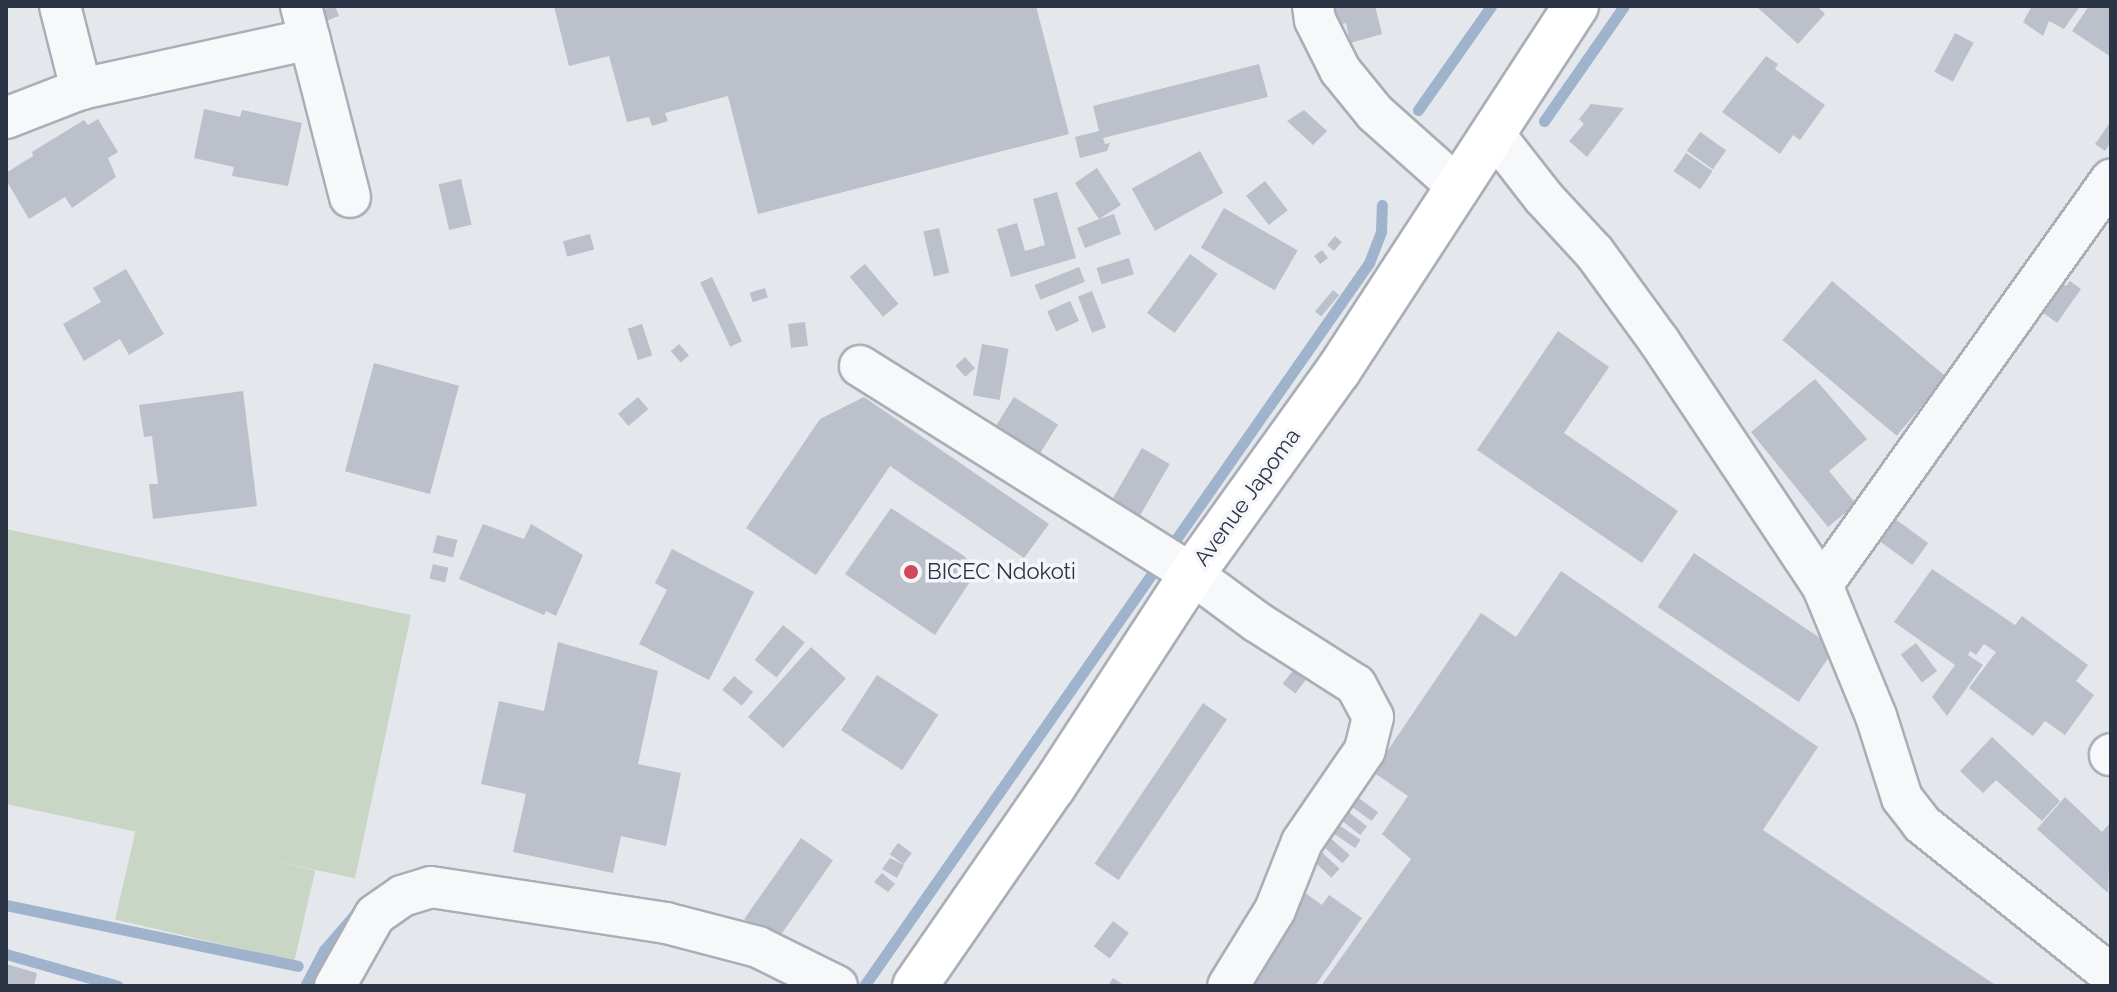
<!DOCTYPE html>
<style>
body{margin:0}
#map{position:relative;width:2117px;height:992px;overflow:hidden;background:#e4e7ec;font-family:Raleway,sans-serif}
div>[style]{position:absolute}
.green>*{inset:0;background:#c9d6c5;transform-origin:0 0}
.stream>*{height:11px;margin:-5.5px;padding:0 5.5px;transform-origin:5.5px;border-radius:5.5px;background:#9fb4cc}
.building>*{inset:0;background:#bbc0ca;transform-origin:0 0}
.roads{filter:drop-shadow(2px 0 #a9aeb7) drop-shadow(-2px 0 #a9aeb7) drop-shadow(0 2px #a9aeb7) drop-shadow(0 -2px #a9aeb7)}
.minor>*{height:40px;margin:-20px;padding:0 20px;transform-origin:20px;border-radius:20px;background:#f7f8fa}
.major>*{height:44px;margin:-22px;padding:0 22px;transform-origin:22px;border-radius:22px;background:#fff}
.dots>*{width:22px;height:22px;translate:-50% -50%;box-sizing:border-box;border:4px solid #f4f6f9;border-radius:50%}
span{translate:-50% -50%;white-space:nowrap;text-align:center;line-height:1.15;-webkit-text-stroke:7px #f4f6f9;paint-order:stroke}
.street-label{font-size:22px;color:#2b3445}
.poi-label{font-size:22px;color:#2b3445}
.left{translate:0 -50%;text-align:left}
.frame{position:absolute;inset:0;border:8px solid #2b3445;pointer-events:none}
</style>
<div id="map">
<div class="green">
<div style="left:6px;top:529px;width:414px;height:269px;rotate:12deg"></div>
<div style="left:136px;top:829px;width:184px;height:93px;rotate:13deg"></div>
</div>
<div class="stream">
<div style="left:1418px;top:110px;width:127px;rotate:-54.9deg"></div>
<div style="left:1544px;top:121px;width:140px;rotate:-55.2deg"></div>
<div style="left:6px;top:905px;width:298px;rotate:11.8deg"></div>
<div style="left:6px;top:954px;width:116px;rotate:15.9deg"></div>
<div style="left:305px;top:986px;width:41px;rotate:-62.2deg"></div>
<div style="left:324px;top:950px;width:60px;rotate:-49.1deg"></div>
<div style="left:864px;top:986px;width:882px;rotate:-55.07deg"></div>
<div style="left:1369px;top:263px;width:34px;rotate:-69deg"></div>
<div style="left:1381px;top:231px;width:26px;rotate:-88deg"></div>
</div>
<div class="building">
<div style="clip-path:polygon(335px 6px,339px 16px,326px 21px,321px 10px)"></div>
<div style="clip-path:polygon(554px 6px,1036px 6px,1069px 134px,758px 214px,728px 96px,665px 113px,668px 121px,652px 126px,649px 117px,627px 122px,609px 56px,569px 66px)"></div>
<div style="clip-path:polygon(1331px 6px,1375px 6px,1382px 34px,1350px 43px,1346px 23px,1336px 26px)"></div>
<div style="clip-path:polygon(1756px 6px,1817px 6px,1825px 14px,1798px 44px)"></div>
<div style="clip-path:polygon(2032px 6px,2080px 6px,2064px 29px,2049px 21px,2043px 36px,2023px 22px)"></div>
<div style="clip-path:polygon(2089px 6px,2111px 6px,2111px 57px,2072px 31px)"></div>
<div style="left:1955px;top:33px;width:21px;height:44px;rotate:28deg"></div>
<div style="clip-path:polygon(1766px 56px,1778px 64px,1775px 69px,1825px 105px,1800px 140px,1793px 135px,1780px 154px,1722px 112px)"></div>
<div style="clip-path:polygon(1259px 64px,1268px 97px,1103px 138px,1105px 144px,1110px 143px,1107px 151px,1080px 158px,1075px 137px,1099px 131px,1093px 106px)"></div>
<div style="clip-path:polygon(1591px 104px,1624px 108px,1587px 157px,1569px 141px,1584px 124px,1579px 119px)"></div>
<div style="clip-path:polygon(204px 109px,240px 117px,242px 110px,302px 123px,288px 186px,232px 176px,234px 167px,194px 158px)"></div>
<div style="clip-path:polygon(1304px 110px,1327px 131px,1313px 145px,1287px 121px)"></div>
<div style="clip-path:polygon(98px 119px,118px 152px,108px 158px,116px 177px,72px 208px,65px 197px,29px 219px,6px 180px,6px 173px,33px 156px,32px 152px,84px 120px,88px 125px)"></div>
<div style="clip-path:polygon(2111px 121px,2111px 142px,2105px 151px,2095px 144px)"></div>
<div style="left:1700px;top:132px;width:32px;height:23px;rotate:35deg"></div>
<div style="left:1200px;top:151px;width:48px;height:78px;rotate:61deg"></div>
<div style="left:1686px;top:153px;width:32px;height:22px;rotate:34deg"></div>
<div style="clip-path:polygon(1097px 168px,1121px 205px,1099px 219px,1114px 214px,1121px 234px,1085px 248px,1077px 228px,1099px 219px,1075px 183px)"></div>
<div style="left:461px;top:179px;width:47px;height:23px;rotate:77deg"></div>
<div style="left:1265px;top:181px;width:37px;height:24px;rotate:52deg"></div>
<div style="clip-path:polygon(1057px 192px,1076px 258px,1011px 277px,997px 229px,1017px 223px,1025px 251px,1045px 245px,1033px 199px)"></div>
<div style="left:1224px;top:208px;width:85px;height:46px;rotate:30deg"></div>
<div style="left:939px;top:228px;width:46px;height:16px;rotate:77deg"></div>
<div style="left:590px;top:234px;width:16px;height:28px;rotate:75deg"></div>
<div style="left:1335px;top:236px;width:9px;height:12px;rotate:41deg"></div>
<div style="left:1322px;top:250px;width:10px;height:10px;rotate:53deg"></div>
<div style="left:1190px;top:254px;width:34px;height:73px;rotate:36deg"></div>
<div style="left:1129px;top:258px;width:17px;height:34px;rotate:73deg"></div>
<div style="left:865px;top:264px;width:52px;height:20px;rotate:50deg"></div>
<div style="left:1079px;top:267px;width:16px;height:48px;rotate:68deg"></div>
<div style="clip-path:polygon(126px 269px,164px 334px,129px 355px,120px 339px,84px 361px,63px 324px,101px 302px,93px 288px)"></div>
<div style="left:712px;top:277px;width:71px;height:13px;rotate:65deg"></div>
<div style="left:1832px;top:281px;width:149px;height:77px;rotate:40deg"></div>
<div style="clip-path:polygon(2070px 281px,2081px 289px,2057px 323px,2041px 311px,2061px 282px,2066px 286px)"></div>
<div style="left:765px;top:288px;width:10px;height:16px;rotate:73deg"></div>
<div style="left:1333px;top:290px;width:8px;height:28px;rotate:40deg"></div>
<div style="left:1092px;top:291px;width:39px;height:15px;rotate:69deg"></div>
<div style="left:1070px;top:301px;width:22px;height:25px;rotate:66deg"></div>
<div style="left:805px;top:322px;width:24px;height:17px;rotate:83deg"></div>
<div style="left:642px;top:324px;width:33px;height:15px;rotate:72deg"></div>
<div style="clip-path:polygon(1558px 331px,1609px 367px,1564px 433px,1678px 511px,1642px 563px,1477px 450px)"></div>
<div style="left:679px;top:344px;width:15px;height:11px;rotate:48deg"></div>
<div style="left:982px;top:344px;width:27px;height:52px;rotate:10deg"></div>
<div style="left:965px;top:357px;width:15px;height:13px;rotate:48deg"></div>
<div style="left:374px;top:363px;width:88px;height:112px;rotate:15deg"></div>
<div style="clip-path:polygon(1815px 379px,1867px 439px,1829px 471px,1856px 504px,1828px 527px,1751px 432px)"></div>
<div style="clip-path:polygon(243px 391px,257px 506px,153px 519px,149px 484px,158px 484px,152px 436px,144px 437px,139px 405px)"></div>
<div style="left:638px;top:397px;width:16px;height:26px;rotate:50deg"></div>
<div style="clip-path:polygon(864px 397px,1049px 524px,1024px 558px,890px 466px,816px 575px,746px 528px,820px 419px)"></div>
<div style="left:1014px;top:397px;width:52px;height:44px;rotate:32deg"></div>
<div style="left:1142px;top:448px;width:32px;height:61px;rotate:30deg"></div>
<div style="clip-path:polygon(891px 508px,964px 556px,977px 571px,935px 635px,845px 574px)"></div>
<div style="left:1895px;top:519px;width:41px;height:27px;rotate:36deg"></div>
<div style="clip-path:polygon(483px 524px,524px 539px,531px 524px,583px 555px,556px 616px,546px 611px,544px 615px,459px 579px)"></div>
<div style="left:437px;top:535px;width:21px;height:18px;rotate:14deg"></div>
<div style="clip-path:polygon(672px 549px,754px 592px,709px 680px,639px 644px,667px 590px,655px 583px)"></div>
<div style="left:1694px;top:553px;width:170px;height:65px;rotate:34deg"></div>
<div style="left:433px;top:564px;width:16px;height:15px;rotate:14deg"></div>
<div style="clip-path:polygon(1932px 569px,2015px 625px,2022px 616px,2088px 665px,2076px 681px,2094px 695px,2065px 735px,2045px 721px,2033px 736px,1969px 688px,1996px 652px,1984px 644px,1976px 655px,1970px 651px,1968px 655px,1983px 665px,1947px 716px,1932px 697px,1955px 665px,1894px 622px)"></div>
<div style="clip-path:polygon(1561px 571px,1818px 747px,1763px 830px,1997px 986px,1321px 986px,1411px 859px,1382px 834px,1408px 796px,1373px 772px,1481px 613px,1516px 637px)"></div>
<div style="left:783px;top:625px;width:28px;height:45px;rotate:39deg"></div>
<div style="clip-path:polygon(558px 642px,658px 671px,638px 764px,681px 773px,666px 846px,621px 836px,613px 873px,513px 852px,526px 794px,481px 784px,499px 701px,544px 711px)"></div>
<div style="left:1916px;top:643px;width:35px;height:19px;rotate:53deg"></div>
<div style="left:811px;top:647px;width:47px;height:94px;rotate:42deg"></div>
<div style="left:1298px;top:664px;width:16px;height:25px;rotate:38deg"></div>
<div style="left:877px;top:675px;width:73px;height:66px;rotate:33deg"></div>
<div style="left:734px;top:676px;width:25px;height:18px;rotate:40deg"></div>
<div style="left:1203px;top:703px;width:29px;height:194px;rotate:34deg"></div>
<div style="clip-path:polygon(1992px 737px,2060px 801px,2042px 821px,1996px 780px,1983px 793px,1960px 771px)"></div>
<div style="left:1349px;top:791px;width:36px;height:11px;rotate:36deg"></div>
<div style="clip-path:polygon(2065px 797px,2102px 832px,2111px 822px,2108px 893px,2037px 829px)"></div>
<div style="left:1341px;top:806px;width:33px;height:11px;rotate:38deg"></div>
<div style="left:1330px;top:819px;width:37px;height:10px;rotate:34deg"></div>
<div style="left:1321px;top:830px;width:38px;height:11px;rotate:41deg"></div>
<div style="left:801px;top:838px;width:39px;height:99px;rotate:35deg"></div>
<div style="left:898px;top:843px;width:17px;height:14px;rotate:36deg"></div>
<div style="left:1314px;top:845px;width:35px;height:12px;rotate:43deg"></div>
<div style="clip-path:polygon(890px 858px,904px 865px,897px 878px,882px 869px)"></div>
<div style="clip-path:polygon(882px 873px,895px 884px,888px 892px,874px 882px)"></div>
<div style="clip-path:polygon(1304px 892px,1322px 905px,1329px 895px,1362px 918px,1315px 986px,1238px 986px)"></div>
<div style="left:1113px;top:921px;width:20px;height:32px;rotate:37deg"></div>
<div style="clip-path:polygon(6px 964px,37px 973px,34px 986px,6px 986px)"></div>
<div style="clip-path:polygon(1113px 978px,1125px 986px,1108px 986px)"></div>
</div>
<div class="roads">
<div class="minor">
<div style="left:60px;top:6px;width:86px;rotate:75.8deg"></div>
<div style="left:301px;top:6px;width:197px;rotate:75.6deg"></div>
<div style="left:1313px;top:6px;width:14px;rotate:82deg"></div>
<div style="left:1315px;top:20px;width:56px;rotate:63.4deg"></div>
<div style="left:1340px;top:70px;width:55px;rotate:50.9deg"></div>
<div style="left:1375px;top:113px;width:111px;rotate:41.7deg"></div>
<div style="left:6px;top:118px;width:80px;rotate:-21.1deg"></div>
<div style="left:81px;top:89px;width:234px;rotate:-12.3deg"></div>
<div style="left:1494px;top:134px;width:81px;rotate:52deg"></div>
<div style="left:1544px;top:198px;width:74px;rotate:47.2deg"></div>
<div style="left:1594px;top:252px;width:110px;rotate:53.9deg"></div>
<div style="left:1659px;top:341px;width:293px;rotate:56.3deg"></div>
<div style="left:1822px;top:585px;width:142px;rotate:67.6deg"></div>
<div style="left:1876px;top:716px;width:86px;rotate:72.4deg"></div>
<div style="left:1902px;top:798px;width:33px;rotate:52deg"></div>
<div style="left:1922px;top:824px;width:242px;rotate:38.6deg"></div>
<div style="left:860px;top:366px;width:392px;rotate:32.1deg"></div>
<div style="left:1192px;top:574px;width:81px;rotate:36.4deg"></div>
<div style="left:1257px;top:622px;width:117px;rotate:32.5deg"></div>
<div style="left:1356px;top:685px;width:36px;rotate:62deg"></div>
<div style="left:1373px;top:717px;width:34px;rotate:104deg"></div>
<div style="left:1365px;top:750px;width:112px;rotate:124.4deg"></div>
<div style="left:1302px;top:842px;width:73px;rotate:111.7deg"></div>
<div style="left:1275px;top:910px;width:89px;rotate:121.7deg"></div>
<div style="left:1822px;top:585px;width:498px;rotate:-54.5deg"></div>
<div style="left:2110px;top:755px;width:1px;rotate:-45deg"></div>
<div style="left:335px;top:986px;width:81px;rotate:-60.6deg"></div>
<div style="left:375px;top:915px;width:33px;rotate:-35deg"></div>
<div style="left:402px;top:896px;width:30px;rotate:-17deg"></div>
<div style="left:431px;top:887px;width:238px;rotate:8.7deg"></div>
<div style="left:666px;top:923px;width:95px;rotate:14.6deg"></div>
<div style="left:758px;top:947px;width:88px;rotate:26.3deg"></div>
</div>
<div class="major">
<div style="left:915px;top:986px;width:242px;rotate:-55.3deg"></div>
<div style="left:1053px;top:787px;width:254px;rotate:-56.9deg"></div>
<div style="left:1192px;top:574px;width:250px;rotate:-54.3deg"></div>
<div style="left:1338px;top:371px;width:436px;rotate:-56.9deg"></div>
</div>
</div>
<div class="dots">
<div style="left:911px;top:572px;background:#d1495b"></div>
</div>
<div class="street-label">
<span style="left:1247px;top:497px;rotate:-54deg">Avenue Japoma</span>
</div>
<div class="poi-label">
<span class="left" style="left:927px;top:572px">BICEC Ndokoti</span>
</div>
<div class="frame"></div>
</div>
